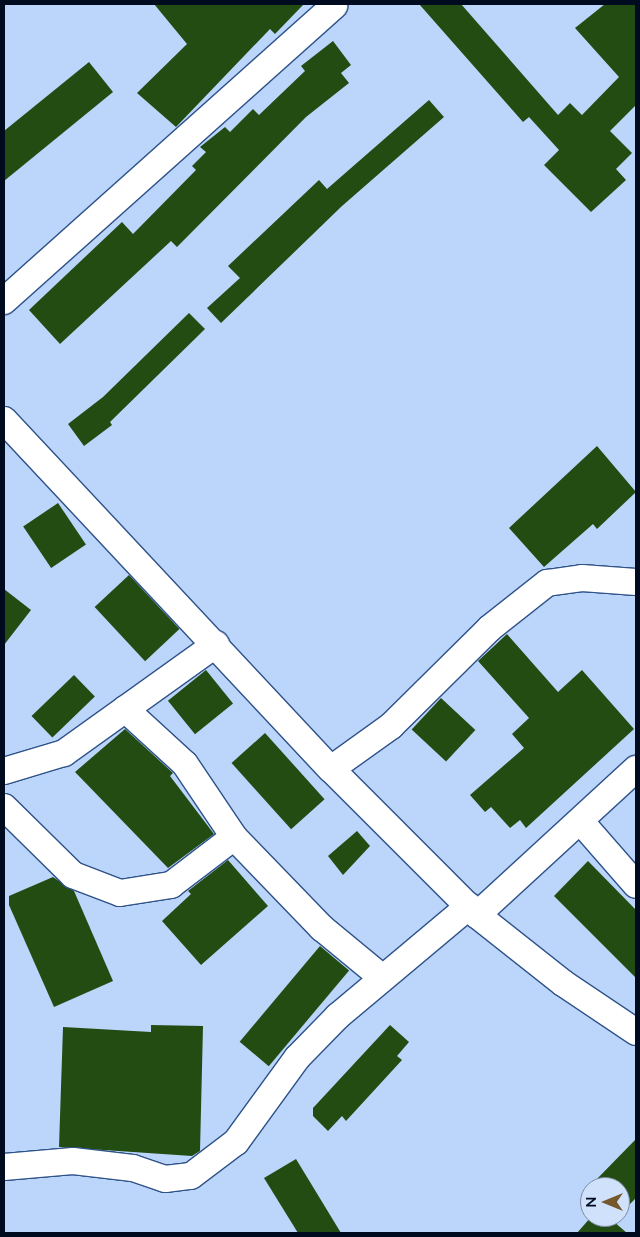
<!DOCTYPE html>
<style>
body{margin:0}
#map{position:relative;width:640px;height:1237px;overflow:hidden;background:#bbd5fb;font-family:Lato,sans-serif}
div>[style]{position:absolute}
.building>*{inset:0;background:#224c12;transform-origin:0 0}
.roads{filter:drop-shadow(1px 0 #2f5389) drop-shadow(-1px 0 #2f5389) drop-shadow(0 1px #2f5389) drop-shadow(0 -1px #2f5389)}
.minor>*{height:26px;margin:-13px;padding:0 13px;transform-origin:13px;border-radius:13px;background:#fff}
span{translate:-50% -50%;white-space:nowrap;text-align:center;line-height:1.15;-webkit-text-stroke:5px #d0e1fb;paint-order:stroke}
.frame{position:absolute;inset:0;border:5px solid #010b20;pointer-events:none}
.north{position:absolute;left:580px;top:1177px;width:50px;height:50px;box-sizing:border-box;background:#d0e1fb;border:1px solid #7d8ba3;border-radius:50%;rotate:270deg;font-size:14px;font-weight:700;line-height:20px;text-align:center;color:#010b20}
.north::after{content:'';display:block;margin:auto;width:18px;height:22px;background:#75592c;clip-path:polygon(50% 0,100% 100%,50% 72%,0 100%)}
</style>
<div id="map">
<div class="building">
<div style="clip-path:polygon(154px 4px,304px 4px,275px 34px,270px 29px,176px 127px,137px 93px,187px 44px)"></div>
<div style="clip-path:polygon(419px 4px,461px 4px,558px 115px,570px 103px,582px 115px,619px 77px,575px 28px,605px 4px,636px 4px,636px 105px,610px 131px,632px 153px,616px 169px,626px 180px,591px 212px,544px 165px,559px 150px,529px 117px,523px 122px)"></div>
<div style="clip-path:polygon(333px 41px,351px 65px,341px 73px,349px 83px,306px 117px,177px 247px,171px 241px,60px 344px,29px 310px,122px 222px,133px 234px,196px 170px,192px 166px,206px 152px,200px 147px,225px 127px,230px 132px,253px 109px,259px 115px,305px 71px,301px 66px)"></div>
<div style="clip-path:polygon(89px 62px,113px 92px,4px 181px,4px 131px)"></div>
<div style="clip-path:polygon(429px 100px,444px 117px,342px 206px,221px 323px,207px 308px,240px 278px,228px 266px,319px 180px,327px 189px)"></div>
<div style="clip-path:polygon(189px 313px,205px 329px,110px 422px,112px 425px,84px 446px,68px 424px,103px 397px)"></div>
<div style="clip-path:polygon(597px 446px,636px 492px,597px 529px,593px 524px,544px 567px,509px 528px)"></div>
<div style="left:58px;top:503px;width:50px;height:42px;rotate:56deg"></div>
<div style="left:129px;top:575px;width:74px;height:47px;rotate:47deg"></div>
<div style="clip-path:polygon(4px 589px,31px 610px,4px 645px)"></div>
<div style="clip-path:polygon(507px 634px,558px 692px,582px 670px,634px 729px,526px 828px,520px 820px,510px 828px,491px 807px,485px 812px,470px 795px,524px 748px,512px 734px,529px 718px,478px 661px)"></div>
<div style="left:206px;top:670px;width:43px;height:49px;rotate:51deg"></div>
<div style="left:74px;top:675px;width:30px;height:59px;rotate:46deg"></div>
<div style="left:441px;top:698px;width:47px;height:43px;rotate:43deg"></div>
<div style="clip-path:polygon(125px 729px,173px 773px,170px 776px,214px 834px,168px 868px,75px 772px)"></div>
<div style="left:265px;top:733px;width:89px;height:45px;rotate:48deg"></div>
<div style="clip-path:polygon(357px 831px,370px 846px,343px 875px,328px 856px)"></div>
<div style="clip-path:polygon(228px 860px,268px 906px,201px 965px,162px 921px,191px 894px,188px 891px)"></div>
<div style="clip-path:polygon(588px 861px,636px 910px,636px 978px,554px 896px)"></div>
<div style="clip-path:polygon(53px 877px,74px 891px,113px 981px,54px 1007px,9px 905px,9px 896px)"></div>
<div style="left:320px;top:946px;width:38px;height:125px;rotate:40deg"></div>
<div style="clip-path:polygon(151px 1025px,203px 1026px,200px 1151px,192px 1156px,59px 1147px,63px 1027px,151px 1032px)"></div>
<div style="clip-path:polygon(390px 1025px,409px 1042px,397px 1056px,402px 1060px,346px 1121px,342px 1116px,328px 1131px,313px 1116px,313px 1108px)"></div>
<div style="clip-path:polygon(636px 1139px,636px 1198px,620px 1214px,620px 1187px,599px 1187px,594px 1182px)"></div>
<div style="clip-path:polygon(296px 1159px,341px 1233px,298px 1233px,264px 1178px)"></div>
<div style="clip-path:polygon(591px 1217px,617px 1217px,613px 1221px,627px 1233px,577px 1233px)"></div>
</div>
<div class="roads">
<div class="minor">
<div style="left:4px;top:301px;width:443px;rotate:-41.8deg"></div>
<div style="left:4px;top:420px;width:478px;rotate:46.9deg"></div>
<div style="left:331px;top:769px;width:206px;rotate:45deg"></div>
<div style="left:477px;top:915px;width:110px;rotate:38.3deg"></div>
<div style="left:563px;top:983px;width:88px;rotate:33.9deg"></div>
<div style="left:125px;top:709px;width:81px;rotate:42.5deg"></div>
<div style="left:185px;top:764px;width:88px;rotate:56.1deg"></div>
<div style="left:234px;top:837px;width:127px;rotate:46deg"></div>
<div style="left:322px;top:928px;width:75px;rotate:39.6deg"></div>
<div style="left:331px;top:769px;width:74px;rotate:-35.6deg"></div>
<div style="left:391px;top:726px;width:139px;rotate:-44.7deg"></div>
<div style="left:490px;top:628px;width:73px;rotate:-38.3deg"></div>
<div style="left:547px;top:583px;width:35px;rotate:-8deg"></div>
<div style="left:582px;top:578px;width:54px;rotate:4.2deg"></div>
<div style="left:4px;top:771px;width:63px;rotate:-16.7deg"></div>
<div style="left:64px;top:753px;width:187px;rotate:-35.6deg"></div>
<div style="left:4px;top:807px;width:97px;rotate:44.6deg"></div>
<div style="left:73px;top:875px;width:50px;rotate:21deg"></div>
<div style="left:120px;top:893px;width:52px;rotate:-8.9deg"></div>
<div style="left:171px;top:885px;width:79px;rotate:-37.3deg"></div>
<div style="left:582px;top:823px;width:82px;rotate:48.9deg"></div>
<div style="left:477px;top:915px;width:216px;rotate:-42.6deg"></div>
<div style="left:4px;top:1167px;width:69px;rotate:-5deg"></div>
<div style="left:73px;top:1161px;width:60px;rotate:6.7deg"></div>
<div style="left:133px;top:1168px;width:34px;rotate:19deg"></div>
<div style="left:165px;top:1179px;width:26px;rotate:-7deg"></div>
<div style="left:191px;top:1176px;width:56px;rotate:-37.1deg"></div>
<div style="left:236px;top:1142px;width:104px;rotate:-54deg"></div>
<div style="left:297px;top:1058px;width:59px;rotate:-45.7deg"></div>
<div style="left:338px;top:1016px;width:171px;rotate:-40deg"></div>
</div>
</div>
<div class="frame"></div>
<div class="north">N</div>
</div>
